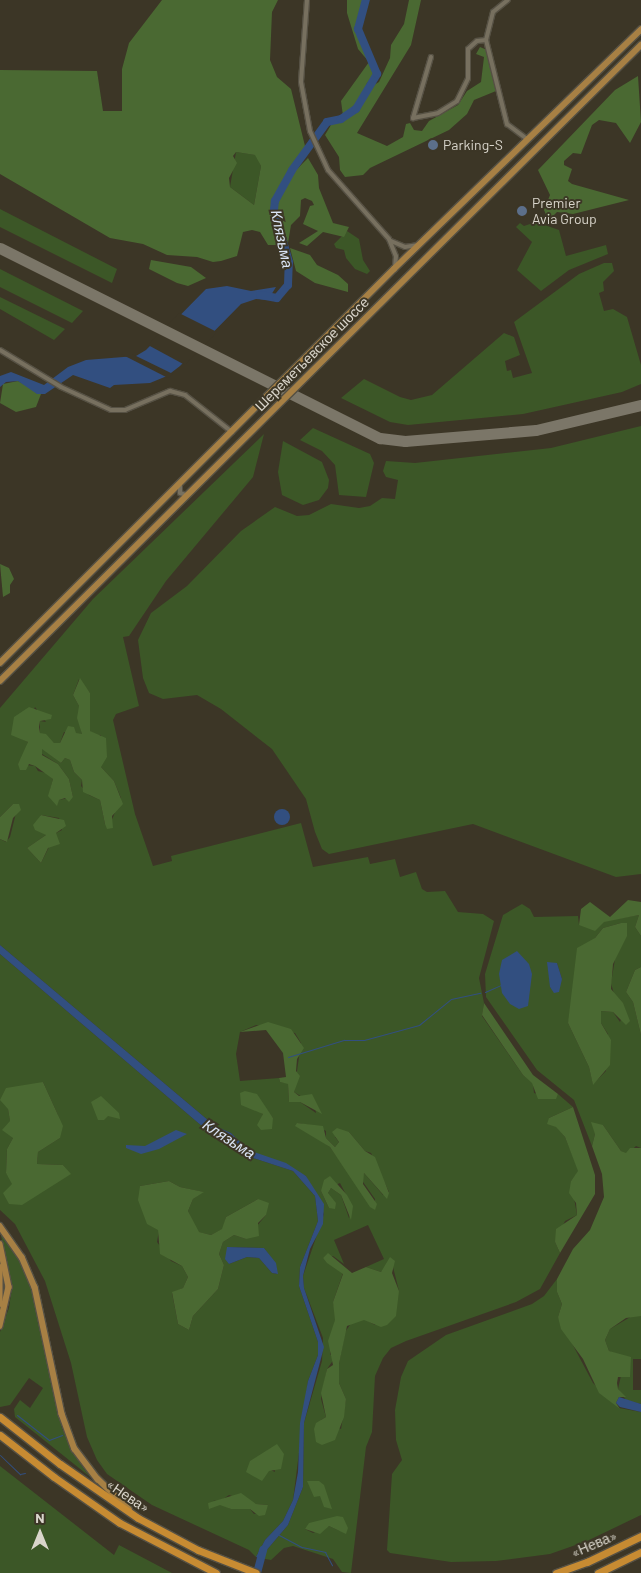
<!DOCTYPE html>
<meta charset="utf-8">
<style>
body{margin:0}
#map{position:relative;width:641px;height:1573px;overflow:hidden;background:#3c3626;font-family:Barlow,sans-serif}
div>[style]{position:absolute}
.green>*{inset:0;background:#3c5727}
.forest>*{inset:0;background:#4a6932}
.water>*{inset:0;background:#324f80}
.round{border-radius:50%}
.pier>*{inset:0;background:#3c3626}
.stream>*{height:1px;margin:-0.5px;padding:0 0.5px;transform-origin:0.5px;border-radius:0.5px;background:#324f80}
.river>*{height:8px;margin:-4px;padding:0 4px;transform-origin:4px;border-radius:4px;background:#324f80}
.taxiway>*{height:11px;margin:-5.5px;padding:0 5.5px;transform-origin:5.5px;border-radius:5.5px;background:#7b7668}
.roads{filter:drop-shadow(1px 0 #565144) drop-shadow(-1px 0 #565144) drop-shadow(0 1px #565144) drop-shadow(0 -1px #565144)}
.minor>*{height:4px;margin:-2px;padding:0 2px;transform-origin:2px;border-radius:2px;background:#77705f}
.primary>*{height:5.5px;margin:-2.75px;padding:0 2.75px;transform-origin:2.75px;border-radius:2.75px;background:#a78044}
.motorway>*{height:7px;margin:-3.5px;padding:0 3.5px;transform-origin:3.5px;border-radius:3.5px;background:#c78b32}
.dots>*{width:14px;height:14px;translate:-50% -50%;box-sizing:border-box;border:2px solid #3c3626;border-radius:50%}
span{translate:-50% -50%;white-space:nowrap;text-align:center;line-height:1.15;-webkit-text-stroke:4px #3c3626;paint-order:stroke}
.poi-label{font-size:14px;color:#d9d5cb}
.left{translate:0 -50%;text-align:left}
.street-label{font-size:14px;color:#d9d5cb}
.water-label{font-size:15px;color:#dae4f4;font-style:italic}
.north{position:absolute;left:15px;top:1508px;width:50px;height:50px;-webkit-text-stroke:4px #3c3626;paint-order:stroke;rotate:0deg;font-size:14px;font-weight:700;line-height:20px;text-align:center;color:#d9d5cb}
.north::after{content:'';display:block;margin:auto;width:18px;height:22px;background:#d9d5cb;clip-path:polygon(50% 0,100% 100%,50% 72%,0 100%)}
</style>
<div id="map">
<div class="green">
<div style="clip-path:polygon(236px 152px,256px 155px,261px 166px,254px 205px,230px 187px)"></div>
<div style="clip-path:polygon(0 209px,117px 269px,112px 283px,0 227px)"></div>
<div style="clip-path:polygon(536px 222px,559px 230px,566px 256px,606px 245px,608px 254px,569px 270px,541px 291px,517px 270px,532px 242px,516px 227px,520px 223px,524px 226px)"></div>
<div style="clip-path:polygon(347px 231px,359px 239px,363px 260px,370px 271px,367px 274px,355px 269px,346px 258px,344px 250px,336px 248px,334px 244px)"></div>
<div style="clip-path:polygon(604px 263px,612px 263px,614px 271px,603px 282px,604px 291px,599px 293px,604px 311px,613px 309px,627px 317px,641px 365px,641px 384px,622px 392px,523px 414px,408px 425px,390px 422px,341px 398px,364px 379px,400px 397px,411px 400px,432px 395px,504px 333px,514px 337px,520px 355px,505px 361px,507px 371px,511px 370px,513px 378px,532px 373px,514px 322px,579px 274px)"></div>
<div style="clip-path:polygon(0 269px,83px 311px,72px 323px,0 287px)"></div>
<div style="clip-path:polygon(0 297px,65px 329px,54px 340px,0 309px)"></div>
<div style="clip-path:polygon(641px 426px,641px 874px,616px 877px,473px 824px,329px 854px,322px 849px,315px 832px,306px 799px,272px 749px,221px 709px,197px 695px,163px 699px,149px 693px,143px 678px,138px 640px,151px 613px,187px 586px,241px 531px,275px 507px,297px 516px,309px 515px,331px 504px,359px 508px,370px 506px,382px 498px,395px 499px,398px 480px,386px 477px,383px 471px,386px 461px,415px 463px,551px 448px)"></div>
<div style="clip-path:polygon(313px 428px,370px 454px,374px 463px,366px 497px,339px 495px,335px 465px,322px 451px,300px 440px)"></div>
<div style="clip-path:polygon(evenodd,264px 434px,253px 477px,166px 581px,129px 636px,123px 637px,139px 706px,116px 714px,113px 720px,135px 814px,153px 866px,172px 861px,171px 856px,301px 823px,313px 867px,368px 857px,370px 864px,395px 859px,400px 877px,416px 872px,422px 889px,427px 892px,445px 891px,458px 912px,483px 914px,494px 921px,479px 978px,484px 1003px,482px 1016px,523px 1075px,533px 1083px,534px 1093px,555px 1099px,558px 1094px,573px 1107px,549px 1118px,565px 1137px,579px 1171px,571px 1181px,577px 1215px,565px 1221px,555px 1242px,560px 1253px,540px 1289px,516px 1302px,406px 1341px,391px 1348px,383px 1358px,375px 1376px,372px 1432px,366px 1447px,351px 1573px,342px 1572px,333px 1559px,293px 1546px,284px 1548px,271px 1560px,260px 1558px,288px 1525px,303px 1487px,304px 1423px,322px 1361px,323px 1338px,304px 1288px,303px 1276px,324px 1214px,306px 1176px,248px 1150px,231px 1133px,215px 1126px,0 945px,0 839px,6px 842px,10px 837px,16px 813px,13px 804px,0 817px,0 708px,93px 599px,264px 434px,79px 679px,90px 693px,90px 731px,95px 735px,101px 735px,101px 767px,114px 781px,121px 798px,111px 822px,105px 824px,100px 800px,89px 795px,81px 786px,82px 780px,74px 772px,70px 760px,65px 758px,61px 763px,42px 748px,42px 754px,58px 764px,69px 779px,73px 797px,59px 800px,50px 790px,53px 779px,50px 774px,38px 771px,35px 766px,18px 764px,27px 748px,28px 742px,22px 739px,35px 707px,46px 722px,40px 721px,40px 733px,54px 743px,60px 743px,64px 732px,82px 735px,79px 706px,73px 695px,79px 679px,264px 434px,41px 815px,59px 818px,62px 830px,56px 833px,41px 863px,27px 848px,46px 835px,38px 820px,41px 815px,264px 434px,256px 1025px,295px 1033px,301px 1043px,294px 1092px,315px 1105px,316px 1113px,300px 1102px,289px 1102px,288px 1083px,280px 1082px,279px 1078px,240px 1081px,236px 1054px,240px 1032px,256px 1025px,264px 434px,245px 1091px,258px 1099px,273px 1118px,261px 1120px,263px 1114px,253px 1107px,245px 1091px,264px 434px,297px 1123px,316px 1126px,326px 1131px,326px 1138px,335px 1147px,339px 1142px,335px 1137px,343px 1132px,349px 1132px,365px 1151px,371px 1153px,389px 1192px,383px 1195px,364px 1173px,361px 1179px,375px 1199px,375px 1210px,330px 1147px,297px 1123px,264px 434px,340px 1183px,352px 1206px,349px 1218px,341px 1195px,331px 1188px,328px 1193px,329px 1208px,321px 1191px,340px 1183px,264px 434px,368px 1225px,384px 1259px,366px 1267px,381px 1272px,385px 1267px,393px 1267px,399px 1291px,375px 1325px,364px 1319px,352px 1322px,345px 1332px,339px 1364px,339px 1383px,346px 1399px,341px 1429px,321px 1420px,326px 1417px,321px 1399px,327px 1369px,334px 1359px,330px 1354px,336px 1314px,333px 1302px,343px 1273px,323px 1258px,333px 1256px,344px 1264px,334px 1240px,368px 1225px,264px 434px,332px 1518px,340px 1531px,329px 1526px,313px 1533px,305px 1529px,332px 1518px)"></div>
<div style="clip-path:polygon(283px 441px,322px 462px,329px 480px,328px 488px,319px 500px,303px 505px,282px 495px,278px 472px)"></div>
<div style="clip-path:polygon(evenodd,522px 904px,530px 909px,534px 917px,578px 916px,579px 925px,639px 915px,635px 927px,641px 936px,641px 967px,635px 970px,626px 992px,633px 1002px,641px 1035px,641px 1148px,636px 1146px,627px 1154px,621px 1151px,603px 1125px,595px 1134px,592px 1146px,574px 1100px,537px 1070px,486px 997px,485px 974px,503px 915px,522px 904px,621px 923px,611px 983px,614px 994px,625px 1009px,620px 1022px,613px 1012px,601px 1011px,601px 1023px,608px 1034px,606px 1071px,593px 1084px,589px 1067px,568px 1023px,595px 938px,603px 928px,621px 923px,522px 904px,557px 963px,562px 979px,550px 988px,550px 972px,557px 963px)"></div>
<div style="clip-path:polygon(evenodd,0 954px,210px 1133px,228px 1138px,247px 1156px,293px 1171px,315px 1196px,318px 1221px,300px 1267px,299px 1286px,318px 1342px,318px 1355px,308px 1381px,293px 1500px,283px 1521px,265px 1540px,256px 1557px,249px 1550px,152px 1505px,107px 1474px,97px 1460px,87px 1437px,71px 1363px,45px 1281px,15px 1224px,0 1210px,0 954px,43px 1082px,58px 1115px,60px 1138px,38px 1152px,37px 1164px,63px 1165px,70px 1174px,27px 1200px,6px 1173px,7px 1149px,13px 1138px,8px 1109px,43px 1082px,0 954px,169px 1181px,180px 1187px,203px 1192px,193px 1199px,188px 1211px,198px 1232px,211px 1235px,223px 1229px,226px 1217px,258px 1199px,266px 1215px,246px 1239px,234px 1235px,223px 1242px,219px 1254px,224px 1265px,218px 1289px,193px 1316px,189px 1330px,178px 1324px,172px 1293px,183px 1288px,188px 1277px,182px 1266px,171px 1261px,157px 1242px,159px 1230px,140px 1186px,169px 1181px,0 954px,227px 1247px,264px 1248px,275px 1263px,277px 1274px,272px 1273px,259px 1258px,247px 1257px,229px 1264px,227px 1247px,0 954px,271px 1448px,275px 1472px,251px 1461px,266px 1452px,271px 1448px,0 954px,229px 1495px,256px 1504px,268px 1505px,265px 1510px,254px 1514px,250px 1509px,231px 1509px,213px 1500px,219px 1502px,229px 1495px)"></div>
<div style="clip-path:polygon(0 1231px,20px 1258px,32px 1288px,62px 1428px,75px 1456px,89px 1476px,15px 1417px,14px 1409px,20px 1400px,30px 1408px,43px 1388px,29px 1378px,10px 1405px,0 1407px,0 1332px,9px 1308px,12px 1287px)"></div>
<div style="clip-path:polygon(557px 1279px,557px 1292px,562px 1304px,558px 1317px,593px 1383px,619px 1408px,641px 1412px,641px 1515px,587px 1541px,550px 1554px,496px 1561px,451px 1562px,390px 1553px,387px 1550px,392px 1474px,402px 1460px,396px 1440px,395px 1410px,401px 1377px,408px 1361px,446px 1335px,532px 1304px,544px 1296px)"></div>
<div style="clip-path:polygon(632px 1316px,641px 1316px,641px 1359px,633px 1359px,633px 1390px,641px 1390px,641px 1404px,626px 1400px,618px 1389px,625px 1358px,609px 1351px,605px 1340px,610px 1329px)"></div>
<div style="clip-path:polygon(0 1466px,114px 1555px,119px 1545px,172px 1573px,0 1573px)"></div>
</div>
<div class="forest">
<div style="clip-path:polygon(evenodd,162px 0,278px 0,272px 12px,270px 60px,277px 77px,291px 89px,305px 146px,305px 152px,296px 161px,274px 197px,271px 213px,279px 245px,268px 245px,260px 232px,252px 230px,243px 232px,237px 256px,221px 261px,213px 262px,197px 257px,167px 255px,143px 244px,110px 238px,0 174px,0 70px,97px 71px,103px 111px,122px 111px,122px 69px,129px 43px,162px 0,236px 152px,255px 155px,261px 166px,254px 205px,230px 187px,229px 178px,237px 163px,233px 156px,236px 152px)"></div>
<div style="clip-path:polygon(347px 0,364px 0,358px 31px,363px 48px,374px 67px,374px 75px,367px 83px,361px 99px,343px 116px,341px 101px,369px 62px,358px 49px,347px 13px)"></div>
<div style="clip-path:polygon(409px 0,421px 0,411px 45px,357px 133px,387px 146px,403px 137px,406px 124px,410px 123px,414px 130px,422px 131px,429px 121px,458px 105px,467px 91px,481px 82px,484px 57px,476px 54px,480px 47px,487px 50px,496px 91px,474px 100px,467px 114px,449px 130px,370px 168px,363px 175px,345px 177px,340px 170px,339px 157px,325px 135px,331px 125px,358px 112px,374px 85px,379px 82px,390px 58px,391px 45px,404px 24px)"></div>
<div style="clip-path:polygon(638px 76px,641px 122px,630px 143px,616px 123px,599px 120px,592px 125px,581px 154px,573px 153px,564px 161px,564px 165px,572px 169px,568px 181px,572px 184px,629px 200px,573px 214px,557px 212px,551px 218px,547px 217px,544px 210px,550px 195px,538px 170px,615px 90px)"></div>
<div style="clip-path:polygon(308px 158px,318px 175px,319px 188px,333px 223px,349px 227px,344px 237px,323px 232px,307px 246px,299px 243px,318px 231px,303px 224px,310px 206px,314px 205px,312px 201px,305px 198px,301px 200px,300px 216px,291px 225px,288px 243px,276px 203px,295px 171px)"></div>
<div style="clip-path:polygon(290px 248px,310px 255px,317px 265px,338px 275px,348px 284px,348px 292px,315px 283px,296px 271px)"></div>
<div style="clip-path:polygon(151px 260px,191px 267px,206px 278px,188px 286px,177px 283px,149px 269px)"></div>
<div style="clip-path:polygon(18px 381px,41px 394px,36px 407px,16px 412px,0 403px,3px 384px)"></div>
<div style="clip-path:polygon(0 564px,9px 568px,14px 579px,10px 585px,10px 593px,3px 597px)"></div>
<div style="clip-path:polygon(80px 678px,90px 693px,90px 731px,106px 738px,107px 757px,101px 767px,114px 781px,123px 804px,112px 816px,113px 828px,107px 829px,105px 824px,100px 800px,83px 792px,82px 780px,74px 772px,70px 760px,65px 758px,61px 763px,42px 749px,42px 755px,58px 764px,69px 779px,73px 797px,69px 802px,65px 798px,59px 800px,57px 806px,48px 796px,53px 779px,35px 766px,29px 764px,26px 770px,20px 770px,18px 764px,28px 742px,11px 735px,14px 717px,29px 707px,52px 715px,51px 719px,40px 721px,39px 727px,40px 733px,46px 734px,54px 743px,60px 743px,68px 726px,74px 727px,76px 733px,82px 734px,77px 718px,79px 706px,73px 695px)"></div>
<div style="clip-path:polygon(13px 804px,19px 804px,21px 810px,13px 818px,7px 842px,0 839px,0 817px)"></div>
<div style="clip-path:polygon(41px 815px,64px 820px,66px 826px,56px 833px,60px 844px,48px 848px,41px 863px,27px 848px,46px 835px,35px 830px,33px 825px)"></div>
<div style="clip-path:polygon(628px 900px,641px 902px,641px 936px,635px 927px,639px 915px,604px 922px,595px 931px,579px 925px,581px 909px,590px 902px,610px 917px)"></div>
<div style="clip-path:polygon(621px 923px,627px 923px,627px 936px,613px 964px,611px 989px,623px 1003px,630px 1021px,626px 1025px,613px 1012px,601px 1011px,601px 1023px,611px 1040px,610px 1065px,593px 1085px,589px 1067px,568px 1023px,577px 948px,595px 938px,603px 928px)"></div>
<div style="clip-path:polygon(641px 967px,641px 1035px,633px 1002px,626px 992px,635px 970px)"></div>
<div style="clip-path:polygon(484px 1003px,533px 1075px,558px 1094px,556px 1099px,538px 1099px,532px 1083px,523px 1075px,482px 1015px)"></div>
<div style="clip-path:polygon(268px 1022px,291px 1029px,304px 1048px,297px 1059px,296px 1071px,300px 1076px,294px 1092px,299px 1096px,312px 1094px,322px 1114px,300px 1102px,289px 1102px,288px 1084px,280px 1082px,279px 1078px,286px 1077px,283px 1053px,266px 1030px,240px 1032px)"></div>
<div style="clip-path:polygon(43px 1082px,63px 1126px,60px 1138px,38px 1152px,37px 1164px,63px 1165px,71px 1174px,22px 1205px,9px 1204px,3px 1193px,12px 1184px,6px 1173px,7px 1149px,13px 1138px,2px 1130px,10px 1121px,8px 1109px,0 1100px,6px 1088px)"></div>
<div style="clip-path:polygon(245px 1091px,257px 1094px,273px 1118px,272px 1129px,261px 1130px,257px 1125px,263px 1114px,241px 1105px,240px 1093px)"></div>
<div style="clip-path:polygon(101px 1096px,119px 1113px,120px 1119px,108px 1116px,104px 1120px,98px 1120px,91px 1102px)"></div>
<div style="clip-path:polygon(573px 1107px,595px 1175px,595px 1194px,560px 1253px,555px 1242px,556px 1229px,577px 1215px,576px 1203px,569px 1193px,571px 1181px,578px 1171px,565px 1137px,556px 1127px,547px 1124px,549px 1118px)"></div>
<div style="clip-path:polygon(591px 1122px,603px 1125px,621px 1151px,626px 1153px,630px 1148px,641px 1148px,641px 1316px,626px 1318px,610px 1329px,605px 1340px,609px 1351px,631px 1357px,630px 1377px,618px 1377px,617px 1383px,618px 1389px,626px 1397px,619px 1397px,616px 1403px,620px 1409px,599px 1393px,583px 1359px,561px 1329px,558px 1317px,562px 1304px,557px 1292px,557px 1279px,573px 1249px,590px 1230px,604px 1197px,602px 1174px,592px 1146px,595px 1134px)"></div>
<div style="clip-path:polygon(297px 1123px,323px 1126px,326px 1138px,335px 1147px,339px 1142px,332px 1132px,337px 1128px,349px 1132px,365px 1151px,375px 1157px,389px 1193px,387px 1199px,364px 1173px,363px 1184px,377px 1204px,375px 1210px,370px 1207px,330px 1147px,295px 1126px)"></div>
<div style="clip-path:polygon(330px 1176px,347px 1195px,353px 1206px,351px 1220px,341px 1195px,331px 1188px,328px 1193px,336px 1203px,335px 1209px,329px 1208px,321px 1191px,324px 1180px)"></div>
<div style="clip-path:polygon(169px 1181px,180px 1187px,204px 1192px,193px 1199px,188px 1211px,199px 1232px,211px 1235px,222px 1229px,226px 1217px,258px 1199px,269px 1203px,266px 1215px,258px 1223px,259px 1236px,246px 1239px,234px 1235px,223px 1242px,219px 1254px,224px 1265px,218px 1289px,193px 1316px,189px 1330px,178px 1324px,172px 1292px,183px 1288px,188px 1277px,182px 1266px,160px 1254px,158px 1230px,147px 1224px,138px 1200px,140px 1186px)"></div>
<div style="clip-path:polygon(328px 1253px,352px 1273px,366px 1267px,381px 1272px,390px 1257px,395px 1261px,392px 1273px,399px 1291px,396px 1316px,387px 1325px,381px 1327px,364px 1320px,347px 1326px,339px 1364px,339px 1383px,346px 1399px,344px 1417px,335px 1440px,322px 1445px,316px 1442px,314px 1429px,316px 1423px,326px 1417px,321px 1393px,327px 1369px,333px 1365px,328px 1341px,335px 1320px,333px 1302px,343px 1274px,327px 1263px,323px 1258px)"></div>
<div style="clip-path:polygon(277px 1444px,284px 1454px,281px 1469px,269px 1471px,262px 1481px,246px 1472px,250px 1461px)"></div>
<div style="clip-path:polygon(307px 1481px,319px 1481px,324px 1485px,332px 1509px,324px 1507px,320px 1496px,314px 1497px)"></div>
<div style="clip-path:polygon(241px 1493px,256px 1504px,268px 1505px,265px 1515px,259px 1516px,250px 1509px,231px 1509px,220px 1505px,209px 1509px,208px 1503px)"></div>
<div style="clip-path:polygon(337px 1516px,343px 1517px,348px 1528px,346px 1534px,329px 1526px,320px 1534px,305px 1529px,309px 1523px)"></div>
</div>
<div class="water">
<div style="clip-path:polygon(227px 286px,251px 291px,276px 287px,268px 300px,256px 299px,241px 304px,180px 366px,167px 376px,150px 383px,114px 385px,110px 388px,73px 375px,45px 394px,37px 394px,18px 381px,6px 382px,0 387px,0 376px,11px 372px,44px 385px,68px 367px,86px 360px,136px 356px,146px 350px,206px 289px)"></div>
<div class="round" style="left:274px;top:809px;width:16px;height:16px"></div>
<div style="clip-path:polygon(0 945px,215px 1126px,231px 1133px,248px 1150px,286px 1163px,306px 1176px,324px 1204px,323px 1224px,310px 1249px,303px 1276px,304px 1288px,324px 1347px,304px 1423px,303px 1487px,288px 1525px,260px 1558px,256px 1557px,265px 1540px,283px 1521px,293px 1500px,298px 1472px,300px 1423px,308px 1381px,318px 1355px,318px 1342px,299px 1286px,300px 1267px,318px 1221px,315px 1196px,293px 1171px,247px 1156px,228px 1138px,210px 1133px,0 954px)"></div>
<div style="clip-path:polygon(517px 951px,529px 964px,532px 974px,528px 1006px,519px 1009px,510px 1004px,502px 993px,499px 974px,502px 960px)"></div>
<div style="clip-path:polygon(547px 962px,557px 963px,562px 979px,559px 992px,554px 993px,550px 987px)"></div>
<div style="clip-path:polygon(176px 1130px,187px 1134px,159px 1149px,141px 1154px,126px 1148px,126px 1145px,145px 1146px)"></div>
<div style="clip-path:polygon(227px 1247px,264px 1248px,276px 1263px,278px 1274px,272px 1273px,259px 1258px,247px 1257px,229px 1264px,225px 1259px)"></div>
<div style="clip-path:polygon(619px 1397px,641px 1404px,641px 1412px,620px 1407px,616px 1403px)"></div>
</div>
<div class="pier">
<div style="clip-path:polygon(179px 313px,217px 332px,185px 365px,148px 345px)"></div>
<div style="clip-path:polygon(121px 354px,132px 354px,173px 374px,168px 378px)"></div>
</div>
<div class="stream">
<div style="left:485px;top:992px;width:17px;rotate:-24deg"></div>
<div style="left:288px;top:1057px;width:59px;rotate:-16.9deg"></div>
<div style="left:344px;top:1040px;width:20px"></div>
<div style="left:364px;top:1040px;width:57px;rotate:-15.3deg"></div>
<div style="left:419px;top:1025px;width:41px;rotate:-39.1deg"></div>
<div style="left:451px;top:999px;width:30px;rotate:-12deg"></div>
<div style="left:17px;top:1415px;width:41px;rotate:38deg"></div>
<div style="left:49px;top:1440px;width:14px;rotate:-21deg"></div>
<div style="left:0;top:1455px;width:28px;rotate:44deg"></div>
<div style="left:20px;top:1474px;width:5px;rotate:-11deg"></div>
<div style="left:279px;top:1535px;width:26px;rotate:28deg"></div>
<div style="left:302px;top:1547px;width:24px;rotate:12deg"></div>
<div style="left:325px;top:1552px;width:15px;rotate:62deg"></div>
</div>
<div class="river">
<div style="left:260px;top:295px;width:17px;rotate:10deg"></div>
<div style="left:277px;top:298px;width:17px;rotate:-50deg"></div>
<div style="left:288px;top:285px;width:23px;rotate:-88deg"></div>
<div style="left:289px;top:262px;width:54px;rotate:-106.1deg"></div>
<div style="left:274px;top:210px;width:9px;rotate:-84deg"></div>
<div style="left:275px;top:201px;width:35px;rotate:-61deg"></div>
<div style="left:292px;top:170px;width:59px;rotate:-53.9deg"></div>
<div style="left:327px;top:122px;width:14px;rotate:-12deg"></div>
<div style="left:341px;top:119px;width:18px;rotate:-34deg"></div>
<div style="left:356px;top:109px;width:41px;rotate:-59deg"></div>
<div style="left:377px;top:74px;width:49px;rotate:-112.9deg"></div>
<div style="left:358px;top:29px;width:30px;rotate:-75deg"></div>
<div style="left:257px;top:1573px;width:24px;rotate:-75deg"></div>
</div>
<div class="taxiway">
<div style="left:0;top:248px;width:425px;rotate:26.6deg"></div>
<div style="left:380px;top:438px;width:25px;rotate:7deg"></div>
<div style="left:405px;top:441px;width:131px;rotate:-4.8deg"></div>
<div style="left:536px;top:430px;width:108px;rotate:-13.4deg"></div>
</div>
<div class="roads">
<div class="minor">
<div style="left:307px;top:0;width:82px;rotate:94.2deg"></div>
<div style="left:301px;top:82px;width:50px;rotate:79.6deg"></div>
<div style="left:310px;top:131px;width:43px;rotate:65.2deg"></div>
<div style="left:328px;top:170px;width:92px;rotate:48.5deg"></div>
<div style="left:389px;top:239px;width:18px;rotate:68deg"></div>
<div style="left:396px;top:256px;width:12px;rotate:95deg"></div>
<div style="left:486px;top:40px;width:29px;rotate:-76deg"></div>
<div style="left:493px;top:12px;width:19px;rotate:-39deg"></div>
<div style="left:431px;top:57px;width:64px;rotate:106.4deg"></div>
<div style="left:413px;top:118px;width:25px;rotate:-11deg"></div>
<div style="left:438px;top:113px;width:22px;rotate:-32deg"></div>
<div style="left:457px;top:101px;width:25px;rotate:-64deg"></div>
<div style="left:468px;top:78px;width:29px;rotate:-90deg"></div>
<div style="left:468px;top:49px;width:12px;rotate:-42deg"></div>
<div style="left:477px;top:41px;width:9px;rotate:-6deg"></div>
<div style="left:486px;top:40px;width:87px;rotate:76deg"></div>
<div style="left:507px;top:124px;width:26px;rotate:37deg"></div>
<div style="left:391px;top:241px;width:15px;rotate:23deg"></div>
<div style="left:405px;top:247px;width:12px;rotate:-9deg"></div>
<div style="left:0;top:350px;width:71px;rotate:31.2deg"></div>
<div style="left:61px;top:387px;width:55px;rotate:24.7deg"></div>
<div style="left:111px;top:410px;width:14px"></div>
<div style="left:125px;top:410px;width:49px;rotate:-22.9deg"></div>
<div style="left:170px;top:391px;width:16px;rotate:15deg"></div>
<div style="left:185px;top:395px;width:60px;rotate:38.2deg"></div>
<div style="left:180px;top:486px;width:7px;rotate:90deg"></div>
<div style="left:180px;top:493px;width:6px;rotate:18deg"></div>
</div>
<div class="primary">
<div style="left:0;top:663px;width:557px;rotate:-45deg"></div>
<div style="left:394px;top:269px;width:344px;rotate:-44.1deg"></div>
<div style="left:0;top:681px;width:903px;rotate:-44.78deg"></div>
<div style="left:0;top:1226px;width:38px;rotate:55deg"></div>
<div style="left:22px;top:1257px;width:33px;rotate:67deg"></div>
<div style="left:35px;top:1287px;width:130px;rotate:78deg"></div>
<div style="left:62px;top:1414px;width:37px;rotate:70deg"></div>
<div style="left:75px;top:1449px;width:38px;rotate:53deg"></div>
<div style="left:98px;top:1479px;width:43px;rotate:44.1deg"></div>
<div style="left:0;top:1244px;width:44px;rotate:78.2deg"></div>
<div style="left:9px;top:1287px;width:40px;rotate:103deg"></div>
<div style="left:0;top:1267px;width:37px;rotate:90deg"></div>
</div>
<div class="motorway">
<div style="left:0;top:1417px;width:76px;rotate:38.1deg"></div>
<div style="left:60px;top:1464px;width:95px;rotate:34.7deg"></div>
<div style="left:138px;top:1518px;width:68px;rotate:28.1deg"></div>
<div style="left:198px;top:1550px;width:62px;rotate:21.6deg"></div>
<div style="left:0;top:1435px;width:68px;rotate:37.9deg"></div>
<div style="left:54px;top:1477px;width:80px;rotate:34.9deg"></div>
<div style="left:120px;top:1523px;width:108px;rotate:27.5deg"></div>
<div style="left:556px;top:1573px;width:33px;rotate:-20deg"></div>
<div style="left:587px;top:1562px;width:60px;rotate:-25.7deg"></div>
<div style="left:598px;top:1573px;width:48px;rotate:-26deg"></div>
</div>
</div>
<div class="dots">
<div style="left:433px;top:145px;background:#5c6f8a"></div>
<div style="left:522px;top:211px;background:#5c6f8a"></div>
</div>
<div class="poi-label">
<span class="left" style="left:443px;top:145px">Parking-S</span>
<span class="left" style="left:532px;top:211px">Premier<br>Avia Group</span>
</div>
<div class="street-label">
<span style="left:312px;top:354px;rotate:-45deg">Шереметьевское шоссе</span>
<span style="left:128px;top:1496px;rotate:34deg">«Нева»</span>
<span style="left:594px;top:1544px;rotate:-23deg">«Нева»</span>
</div>
<div class="water-label">
<span style="left:282px;top:239px;rotate:78deg">Клязьма</span>
<span style="left:229px;top:1139px;rotate:33deg">Клязьма</span>
</div>
<div class="north">N</div>
</div>
